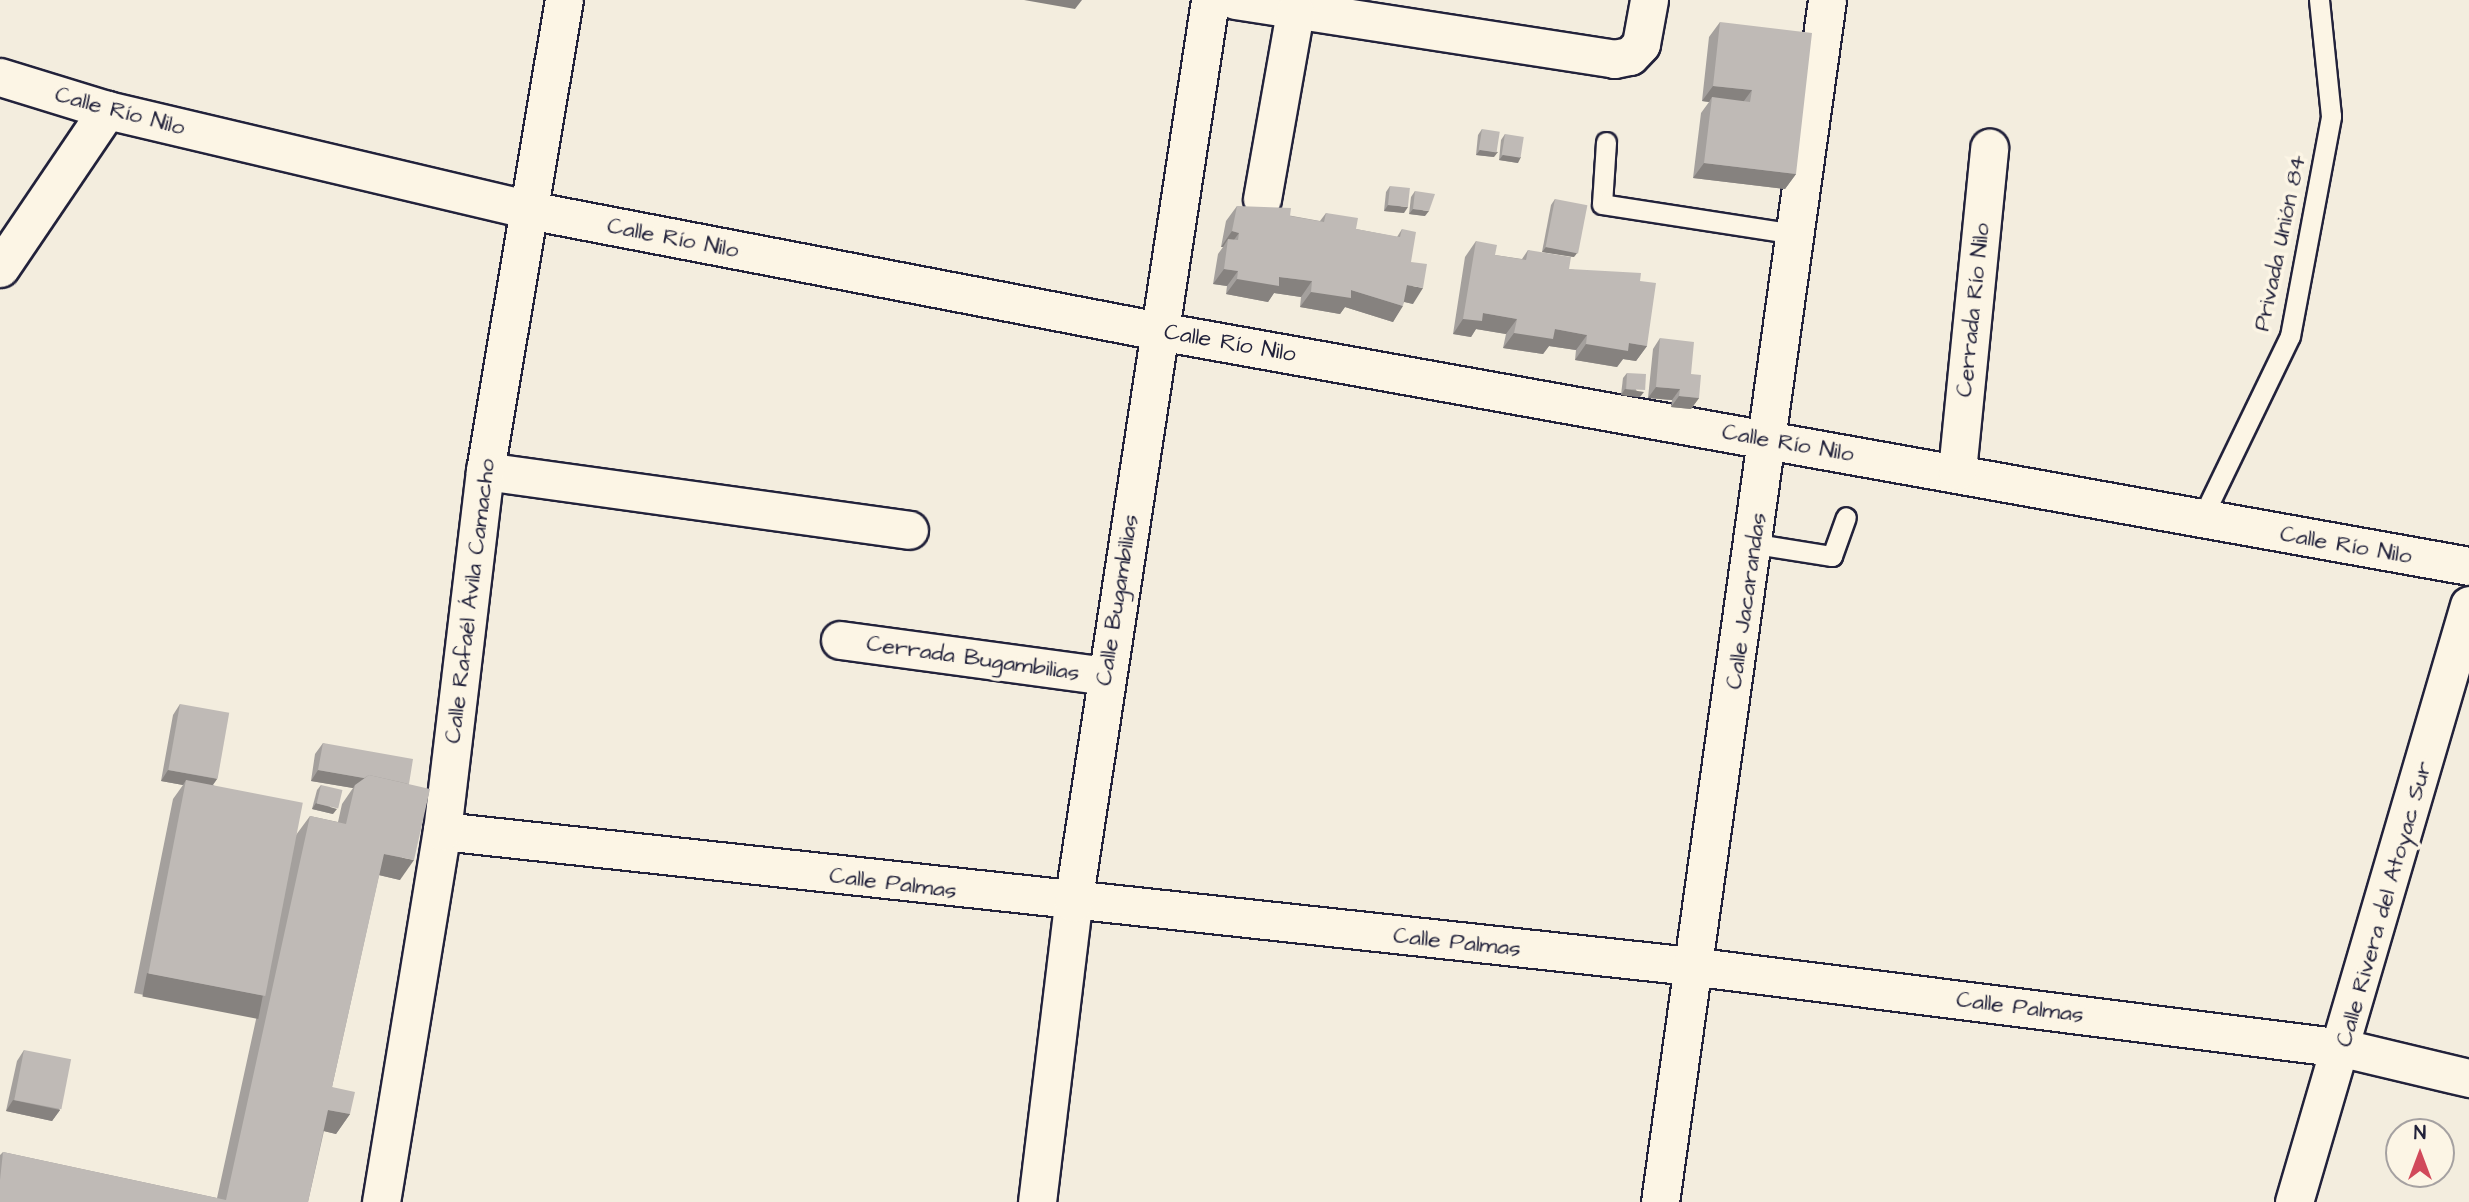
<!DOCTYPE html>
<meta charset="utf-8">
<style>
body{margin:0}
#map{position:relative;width:2469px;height:1202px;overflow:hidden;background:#f3edde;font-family:"Architects Daughter",sans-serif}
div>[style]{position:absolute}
.roads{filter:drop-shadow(2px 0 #22223b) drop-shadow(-2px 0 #22223b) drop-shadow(0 2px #22223b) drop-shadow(0 -2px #22223b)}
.service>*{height:19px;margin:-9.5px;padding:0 9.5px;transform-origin:9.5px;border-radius:9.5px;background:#fcf5e5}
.minor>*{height:37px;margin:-18.5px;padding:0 18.5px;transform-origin:18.5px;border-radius:18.5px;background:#fcf5e5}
.wall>*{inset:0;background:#a4a09d}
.shaded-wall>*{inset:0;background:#86827f;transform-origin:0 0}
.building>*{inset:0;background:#bfbab6;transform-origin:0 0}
span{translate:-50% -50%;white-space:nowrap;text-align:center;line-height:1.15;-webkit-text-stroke:7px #fcf5e5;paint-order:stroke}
.street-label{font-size:23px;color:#22223b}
.north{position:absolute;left:2385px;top:1118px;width:70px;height:70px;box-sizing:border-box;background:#fcf5e5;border:2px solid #a5a1a1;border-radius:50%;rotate:0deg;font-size:19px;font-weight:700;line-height:28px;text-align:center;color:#22223b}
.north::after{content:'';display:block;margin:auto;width:24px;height:32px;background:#d1495b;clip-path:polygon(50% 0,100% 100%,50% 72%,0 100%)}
</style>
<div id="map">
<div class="roads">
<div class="service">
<div style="left:1606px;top:142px;width:62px;rotate:93.7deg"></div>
<div style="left:1602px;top:204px;width:195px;rotate:8.8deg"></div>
<div style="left:2201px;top:520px;width:204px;rotate:-64.2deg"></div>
<div style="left:2290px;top:336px;width:224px;rotate:-79.4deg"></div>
<div style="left:2331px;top:116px;width:117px;rotate:-95.9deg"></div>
<div style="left:1756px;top:544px;width:77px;rotate:9deg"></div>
<div style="left:1832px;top:556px;width:41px;rotate:-70.3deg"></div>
</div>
<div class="minor">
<div style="left:1235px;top:0;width:384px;rotate:8.8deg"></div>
<div style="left:1614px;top:59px;width:16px;rotate:-11deg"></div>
<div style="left:1630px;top:56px;width:16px;rotate:-47deg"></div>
<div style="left:1641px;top:44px;width:45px;rotate:-79.7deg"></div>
<div style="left:0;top:77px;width:112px;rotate:17.1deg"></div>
<div style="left:107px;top:110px;width:434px;rotate:13.3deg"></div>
<div style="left:529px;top:210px;width:642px;rotate:10.87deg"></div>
<div style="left:1159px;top:331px;width:1331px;rotate:10.17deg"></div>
<div style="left:1262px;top:199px;width:190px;rotate:-80deg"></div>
<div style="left:0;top:268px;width:191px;rotate:-55.9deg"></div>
<div style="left:485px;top:471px;width:428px;rotate:7.9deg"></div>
<div style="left:1957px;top:471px;width:325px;rotate:-84.3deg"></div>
<div style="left:840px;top:640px;width:267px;rotate:7.7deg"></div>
<div style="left:442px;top:831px;width:1255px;rotate:6.17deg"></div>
<div style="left:1690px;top:966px;width:658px;rotate:7.16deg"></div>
<div style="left:2343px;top:1048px;width:130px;rotate:13.4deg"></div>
<div style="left:381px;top:1202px;width:376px;rotate:-80.7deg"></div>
<div style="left:442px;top:831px;width:363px;rotate:-83.2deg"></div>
<div style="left:485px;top:471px;width:478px;rotate:-80.5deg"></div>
<div style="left:1037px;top:1202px;width:301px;rotate:-83.1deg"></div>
<div style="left:1073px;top:903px;width:913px;rotate:-81.37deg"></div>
<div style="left:1660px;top:1202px;width:1214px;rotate:-82.09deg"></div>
<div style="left:2294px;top:1202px;width:622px;rotate:-73.66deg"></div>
</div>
</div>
<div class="wall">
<div style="clip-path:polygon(1720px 22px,1796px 174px,1785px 189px,1693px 178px,1701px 113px,1709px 102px,1702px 101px,1709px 37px)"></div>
<div style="clip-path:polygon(1482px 129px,1494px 157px,1476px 155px,1478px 135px)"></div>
<div style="clip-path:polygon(1505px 134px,1518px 163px,1499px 160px,1501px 140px)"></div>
<div style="clip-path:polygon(1390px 186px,1404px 213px,1384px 211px,1386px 192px)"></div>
<div style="clip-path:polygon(1415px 191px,1425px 216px,1409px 214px,1411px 197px)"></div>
<div style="clip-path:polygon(1555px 199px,1574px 257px,1542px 252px,1551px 205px)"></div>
<div style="clip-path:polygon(1237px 206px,1320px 221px,1326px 213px,1356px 229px,1397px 237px,1402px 229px,1411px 262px,1413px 304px,1404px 302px,1393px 322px,1345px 307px,1340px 314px,1300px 307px,1301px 297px,1274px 293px,1268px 302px,1226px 294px,1227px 286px,1213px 284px,1218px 254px,1223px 247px,1221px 247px,1226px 221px)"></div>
<div style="clip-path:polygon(1476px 241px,1495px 255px,1522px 259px,1528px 250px,1569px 269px,1640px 281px,1647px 346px,1636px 361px,1623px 359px,1617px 367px,1575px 360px,1576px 350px,1549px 346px,1543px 354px,1503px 348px,1506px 334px,1476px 329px,1471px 337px,1453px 334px,1465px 257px)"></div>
<div style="clip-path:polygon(1660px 338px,1691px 374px,1699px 398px,1691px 409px,1671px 407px,1672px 400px,1648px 398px,1653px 349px)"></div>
<div style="clip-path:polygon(1627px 373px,1640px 397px,1621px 395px,1623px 378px)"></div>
<div style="clip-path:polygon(180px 704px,217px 779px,213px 785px,296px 835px,310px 816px,338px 822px,342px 804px,353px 788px,311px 781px,315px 754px,323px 743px,409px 784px,400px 880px,379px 875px,332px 1087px,350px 1114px,336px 1134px,324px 1131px,308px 1202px,0 1202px,0 1155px,3px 1152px,217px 1198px,260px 1001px,250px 1016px,134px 993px,173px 799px,183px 785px,161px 781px,173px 715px)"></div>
<div style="clip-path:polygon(321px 785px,333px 814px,312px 809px,317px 790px)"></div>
<div style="clip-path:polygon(24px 1050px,60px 1110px,52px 1121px,6px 1111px,17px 1061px)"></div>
</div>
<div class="shaded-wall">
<div style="clip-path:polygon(1024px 0,1082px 0,1075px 9px)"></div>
<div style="clip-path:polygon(1713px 86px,1752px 90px,1741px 105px,1712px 97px,1709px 102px,1702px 101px)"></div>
<div style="clip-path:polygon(1480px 150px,1498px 152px,1494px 157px,1476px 155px)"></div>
<div style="clip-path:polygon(1503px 155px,1521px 157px,1518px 163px,1499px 160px)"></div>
<div style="clip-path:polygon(1704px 163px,1796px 174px,1785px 189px,1693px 178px)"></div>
<div style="clip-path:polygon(1388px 205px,1408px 207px,1404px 213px,1384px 211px)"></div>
<div style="clip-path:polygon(1413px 209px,1429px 211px,1425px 216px,1409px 214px)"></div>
<div style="clip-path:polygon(1232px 231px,1239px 233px,1228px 248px,1228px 239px,1223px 247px,1221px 247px)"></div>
<div style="clip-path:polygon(1546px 247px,1578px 252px,1574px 257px,1542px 252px)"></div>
<div style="clip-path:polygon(1224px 269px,1238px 271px,1227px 286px,1213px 284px)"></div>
<div style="clip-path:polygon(1279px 277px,1312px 281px,1301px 297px,1274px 293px,1268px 302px,1226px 294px,1237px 279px)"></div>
<div style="clip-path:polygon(1407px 285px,1423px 288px,1413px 304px,1397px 300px)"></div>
<div style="clip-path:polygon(1351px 290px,1403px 306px,1393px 322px,1345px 307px,1340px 314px,1300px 307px,1311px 292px)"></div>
<div style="clip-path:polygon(1483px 313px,1517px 319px,1506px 334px,1476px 329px,1471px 337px,1453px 334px,1463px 319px)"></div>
<div style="clip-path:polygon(1555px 329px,1587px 335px,1576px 350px,1549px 346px,1543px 354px,1503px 348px,1514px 333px)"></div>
<div style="clip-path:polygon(1629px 343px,1647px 346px,1636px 361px,1623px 359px,1617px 367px,1575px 360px,1586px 344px)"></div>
<div style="clip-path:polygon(1656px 387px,1680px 389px,1672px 400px,1648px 398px)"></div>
<div style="clip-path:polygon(1625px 389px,1644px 392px,1640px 397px,1621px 395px)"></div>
<div style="clip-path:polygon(1679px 396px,1699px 398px,1691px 409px,1671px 407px)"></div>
<div style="clip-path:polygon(168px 770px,217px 779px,209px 790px,186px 780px,183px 785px,161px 781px)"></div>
<div style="clip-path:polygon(318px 770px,409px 786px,355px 785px,353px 788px,311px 781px)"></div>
<div style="clip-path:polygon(316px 803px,337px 809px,333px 814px,312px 809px)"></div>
<div style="clip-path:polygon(384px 854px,414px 860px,400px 880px,370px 873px)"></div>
<div style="left:147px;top:973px;width:118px;height:24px;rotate:11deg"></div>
<div style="clip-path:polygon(13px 1100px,60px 1110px,52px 1121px,6px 1111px)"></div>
<div style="clip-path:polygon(328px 1110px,350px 1114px,336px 1134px,315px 1129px)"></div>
</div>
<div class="building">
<div style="clip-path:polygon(1720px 22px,1812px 33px,1796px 174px,1704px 163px,1712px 97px,1750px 102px,1752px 90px,1713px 86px)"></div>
<div style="left:1482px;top:129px;width:18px;height:21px;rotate:9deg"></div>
<div style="left:1505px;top:134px;width:19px;height:21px;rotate:9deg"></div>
<div style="left:1390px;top:186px;width:20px;height:19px;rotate:6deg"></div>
<div style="clip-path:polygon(1415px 191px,1435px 194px,1429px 211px,1413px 209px)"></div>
<div style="left:1555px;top:199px;width:33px;height:49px;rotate:11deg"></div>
<div style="clip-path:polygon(1237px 206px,1291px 208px,1290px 216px,1324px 222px,1326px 213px,1358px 218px,1356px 229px,1400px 237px,1402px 229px,1416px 232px,1411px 262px,1427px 264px,1423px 288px,1407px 285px,1403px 306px,1351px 290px,1351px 298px,1311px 292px,1312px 281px,1279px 277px,1279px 286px,1237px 279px,1238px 271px,1224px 269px,1228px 239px,1238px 240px,1239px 233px,1232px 231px)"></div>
<div style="clip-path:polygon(1476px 241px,1497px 245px,1495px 255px,1526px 260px,1528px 250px,1571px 257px,1569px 269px,1641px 273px,1640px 281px,1656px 283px,1647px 346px,1629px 343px,1628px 351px,1586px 344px,1587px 335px,1555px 329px,1553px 339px,1514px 333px,1517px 319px,1483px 313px,1482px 321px,1463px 319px)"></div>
<div style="clip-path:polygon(1660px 338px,1694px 342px,1691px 374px,1701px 375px,1699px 398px,1679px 396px,1680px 389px,1656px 387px)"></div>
<div style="left:1627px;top:373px;width:19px;height:16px;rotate:3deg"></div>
<div style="left:180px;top:704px;width:50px;height:67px;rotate:10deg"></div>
<div style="clip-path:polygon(323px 743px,413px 759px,409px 784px,369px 775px,364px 778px,318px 770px)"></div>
<div style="clip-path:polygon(369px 775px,430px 789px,414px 860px,384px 854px,332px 1087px,355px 1092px,350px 1114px,328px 1110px,308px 1202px,0 1202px,0 1180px,3px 1152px,226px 1200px,310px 816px,346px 824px,355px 785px)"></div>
<div style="left:186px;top:780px;width:119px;height:197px;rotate:11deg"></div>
<div style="left:321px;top:785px;width:22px;height:19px;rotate:13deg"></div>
<div style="left:24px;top:1050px;width:48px;height:51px;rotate:11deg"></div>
</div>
<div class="street-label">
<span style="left:120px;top:111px;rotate:15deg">Calle Río Nilo</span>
<span style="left:673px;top:238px;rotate:11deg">Calle Río Nilo</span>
<span style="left:2280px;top:243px;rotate:-78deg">Privada Unión 84</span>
<span style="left:1973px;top:310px;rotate:-84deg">Cerrada Río Nilo</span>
<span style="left:1230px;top:343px;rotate:10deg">Calle Río Nilo</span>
<span style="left:1788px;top:443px;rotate:10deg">Calle Río Nilo</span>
<span style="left:2346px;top:545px;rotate:10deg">Calle Río Nilo</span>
<span style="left:1117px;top:600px;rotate:-81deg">Calle Bugambilias</span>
<span style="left:470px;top:601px;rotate:-83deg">Calle Rafaél Ávila Camacho</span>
<span style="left:1746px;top:601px;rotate:-82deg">Calle Jacarandas</span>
<span style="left:973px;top:658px;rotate:8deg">Cerrada Bugambilias</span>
<span style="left:893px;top:883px;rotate:7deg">Calle Palmas</span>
<span style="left:2384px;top:904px;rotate:-74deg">Calle Rivera del Atoyac Sur</span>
<span style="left:1457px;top:942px;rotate:6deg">Calle Palmas</span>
<span style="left:2020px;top:1007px;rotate:7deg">Calle Palmas</span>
</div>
<div class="north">N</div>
</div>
